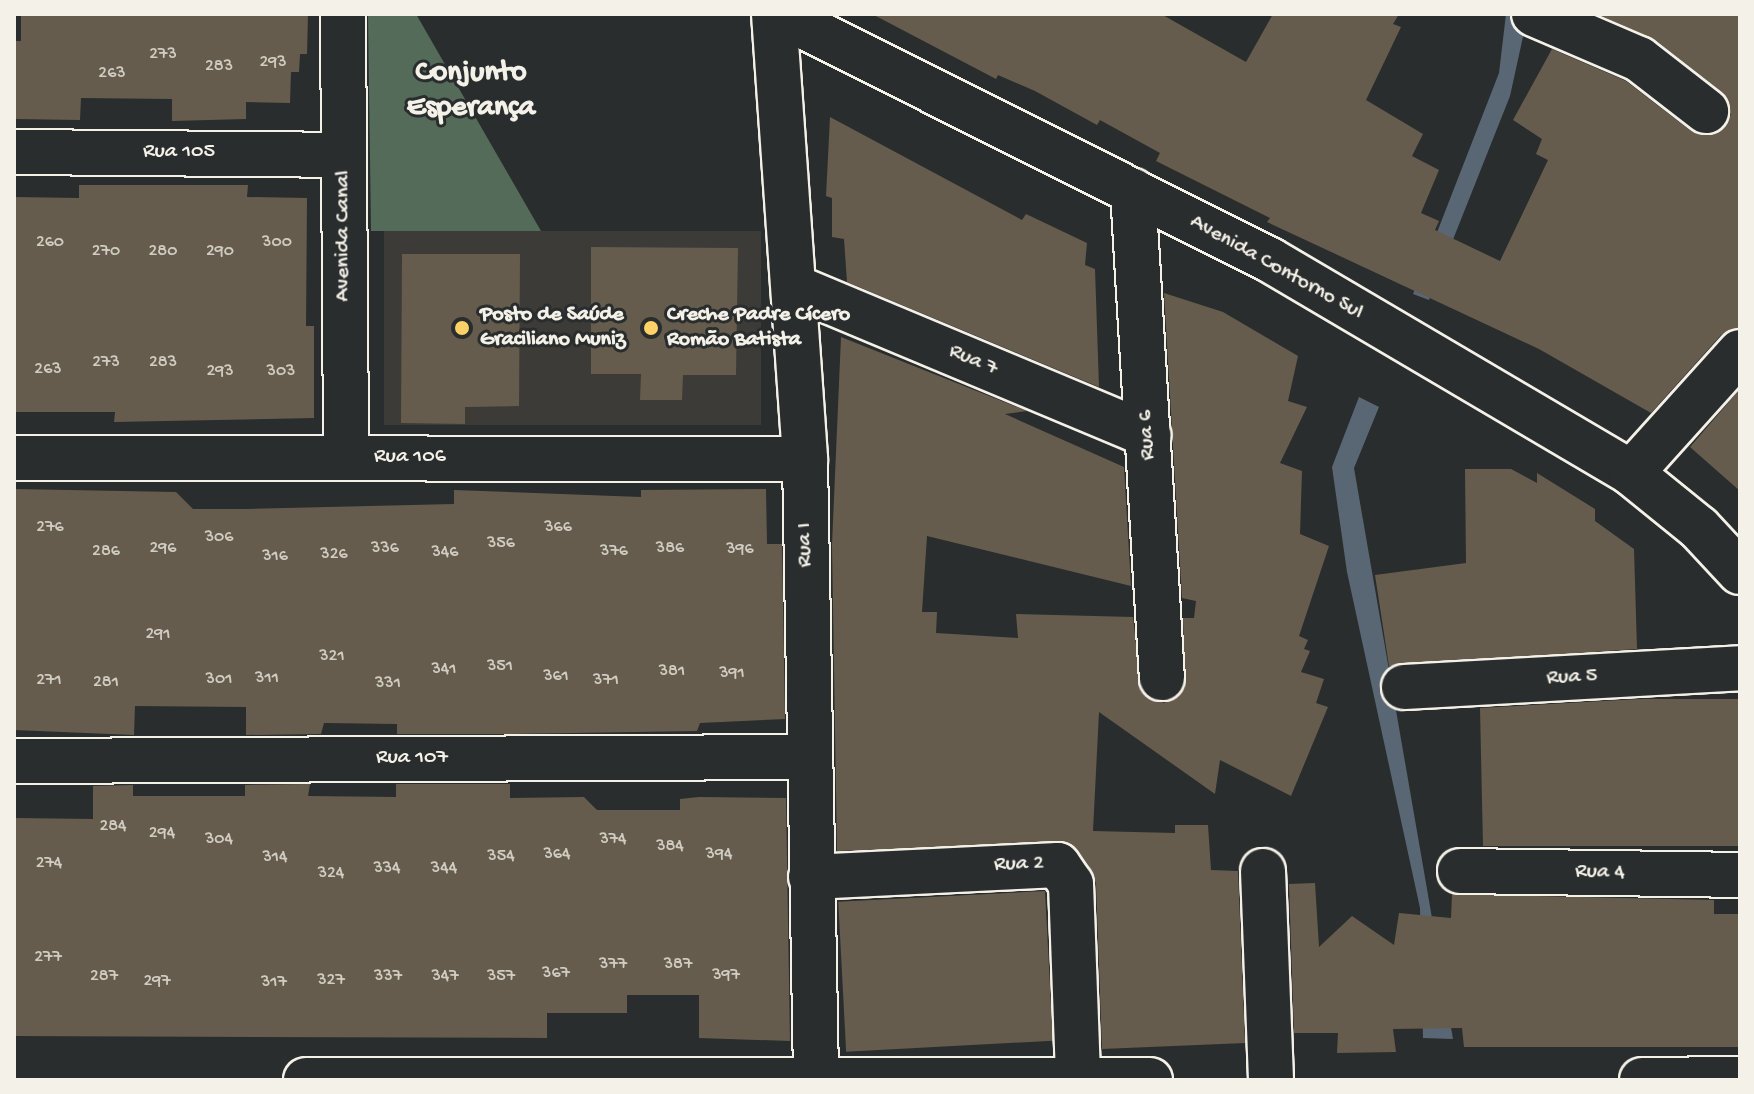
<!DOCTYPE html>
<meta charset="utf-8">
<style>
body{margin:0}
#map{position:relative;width:1754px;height:1094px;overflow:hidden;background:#2a2d2e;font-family:"Gochi Hand",sans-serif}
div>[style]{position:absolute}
.built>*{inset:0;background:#3c3b37;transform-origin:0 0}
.green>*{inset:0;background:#536b58}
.water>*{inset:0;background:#596775}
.building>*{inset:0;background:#655c4d;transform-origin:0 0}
.roads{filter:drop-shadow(2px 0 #f4f1e8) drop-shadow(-2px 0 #f4f1e8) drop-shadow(0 2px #f4f1e8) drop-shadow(0 -2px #f4f1e8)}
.minor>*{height:44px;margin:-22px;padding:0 22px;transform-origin:22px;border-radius:22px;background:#2a2d2e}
.dots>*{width:22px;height:22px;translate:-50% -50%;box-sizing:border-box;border:4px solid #2a2d2e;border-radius:50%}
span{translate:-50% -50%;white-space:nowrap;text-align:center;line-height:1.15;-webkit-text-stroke:6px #2a2d2e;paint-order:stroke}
.number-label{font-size:18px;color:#d0ccc1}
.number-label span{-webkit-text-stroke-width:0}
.street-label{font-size:22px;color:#f4f1e8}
.poi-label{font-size:22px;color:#f4f1e8;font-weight:700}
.left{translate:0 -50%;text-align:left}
.district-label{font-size:30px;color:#f4f1e8;font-weight:700}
.frame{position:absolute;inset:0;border:16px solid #f4f1e8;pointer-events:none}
</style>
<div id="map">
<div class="built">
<div style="left:761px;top:231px;width:194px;height:377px;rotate:90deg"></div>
</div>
<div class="green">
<div style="clip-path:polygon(368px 14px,416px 14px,541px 231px,371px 231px)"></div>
</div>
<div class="water">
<div style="clip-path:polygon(1506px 14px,1528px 14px,1510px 96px,1429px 300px,1413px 294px,1499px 73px)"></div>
<div style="clip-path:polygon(1359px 397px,1379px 407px,1354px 468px,1453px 1039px,1423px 1038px,1420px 908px,1347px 572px,1332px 467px)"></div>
</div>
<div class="building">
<div style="clip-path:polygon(21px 14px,308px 14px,307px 54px,300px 54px,299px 72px,291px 72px,290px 103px,246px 102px,246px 119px,172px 121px,172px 99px,81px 98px,80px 120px,14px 119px,14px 41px,21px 41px)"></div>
<div style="clip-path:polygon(872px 14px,1161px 14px,1246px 62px,1273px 14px,1399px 14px,1393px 24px,1401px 27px,1366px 100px,1423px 134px,1412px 156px,1439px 170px,1421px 213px,1439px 221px,1435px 230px,1500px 261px,1548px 160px,1536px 154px,1542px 139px,1513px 120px,1552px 49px,1626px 81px,1691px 131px,1715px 134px,1731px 115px,1722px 92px,1654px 39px,1597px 14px,1740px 14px,1740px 328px,1721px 335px,1651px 413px,1539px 349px,1267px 222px,1270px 218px,1156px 161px,1160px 153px,1100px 120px,1097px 125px,1035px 91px,998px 75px,996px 79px)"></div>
<div style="clip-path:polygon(830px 117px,1022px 220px,1026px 214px,1087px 243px,1085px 265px,1095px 269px,1099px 387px,847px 282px,844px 239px,832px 237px,832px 198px,826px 196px)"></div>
<div style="clip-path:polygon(79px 185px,248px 185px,247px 197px,307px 198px,306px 326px,314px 326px,314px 418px,114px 422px,115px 412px,14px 412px,14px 197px,79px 198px)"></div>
<div style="clip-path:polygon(591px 247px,738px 248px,736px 375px,683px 375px,682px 400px,640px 400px,641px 374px,591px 374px)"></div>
<div style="clip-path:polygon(402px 254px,520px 254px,519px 406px,465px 407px,465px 424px,401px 423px)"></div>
<div style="clip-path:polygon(1164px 293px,1223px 312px,1298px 356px,1288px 401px,1307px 407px,1280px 463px,1302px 471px,1300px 534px,1329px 546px,1299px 636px,1308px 640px,1304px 649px,1310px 651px,1301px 672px,1324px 679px,1316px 703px,1328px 707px,1291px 796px,1220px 760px,1215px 794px,1099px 712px,1093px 831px,1175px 833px,1175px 825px,1208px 825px,1211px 870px,1238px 871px,1245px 1043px,1102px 1049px,1096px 883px,1070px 843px,837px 851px,832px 545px,841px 337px,1027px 411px,1005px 414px,1124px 467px,1131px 586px,927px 536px,922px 612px,937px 612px,936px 633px,1018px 638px,1016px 614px,1133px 617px,1141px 691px,1164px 703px,1185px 688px,1183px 618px,1194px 618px,1196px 601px,1182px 598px)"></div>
<div style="clip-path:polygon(1740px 389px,1740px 491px,1690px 447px)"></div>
<div style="clip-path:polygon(1465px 469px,1511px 469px,1537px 483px,1537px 473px,1595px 509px,1595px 521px,1634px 549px,1637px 649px,1389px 666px,1375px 575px,1466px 563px)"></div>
<div style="clip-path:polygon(14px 489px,176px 492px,193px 509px,247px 509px,454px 504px,454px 490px,641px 497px,641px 490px,766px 489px,767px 544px,782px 544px,785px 719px,700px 723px,697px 731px,509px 734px,397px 734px,397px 724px,324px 723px,321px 734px,246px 735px,246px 707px,135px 706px,134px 735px,14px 730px)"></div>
<div style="clip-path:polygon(1639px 699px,1740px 699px,1740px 846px,1483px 846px,1480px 708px)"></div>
<div style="clip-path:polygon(310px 784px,308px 796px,396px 797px,396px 784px,510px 784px,510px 798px,584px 797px,597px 810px,680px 810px,680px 799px,699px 797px,786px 798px,790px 1041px,699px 1038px,699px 995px,627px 995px,627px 1013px,547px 1013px,547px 1038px,14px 1036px,14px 818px,93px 819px,93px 786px,133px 785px,133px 796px,245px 796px,245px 785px)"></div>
<div style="clip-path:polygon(1315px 883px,1319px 947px,1352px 916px,1394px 945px,1399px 913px,1451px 918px,1452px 894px,1714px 900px,1714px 914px,1740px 914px,1740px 1047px,1464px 1047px,1462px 1028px,1393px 1029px,1396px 1052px,1337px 1053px,1338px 1033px,1294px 1033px,1289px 884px)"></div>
<div style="left:1045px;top:891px;width:150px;height:207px;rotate:87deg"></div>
</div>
<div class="roads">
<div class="minor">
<div style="left:343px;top:14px;width:444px;rotate:89.6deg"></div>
<div style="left:774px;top:14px;width:446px;rotate:86deg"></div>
<div style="left:805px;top:459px;width:618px;rotate:88.98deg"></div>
<div style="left:779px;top:14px;width:549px;rotate:26.61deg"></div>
<div style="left:1270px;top:260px;width:419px;rotate:30.5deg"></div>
<div style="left:1631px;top:473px;width:87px;rotate:39deg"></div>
<div style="left:1699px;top:528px;width:60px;rotate:47deg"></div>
<div style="left:1534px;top:14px;width:114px;rotate:23.2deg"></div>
<div style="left:1639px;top:59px;width:85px;rotate:37.8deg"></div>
<div style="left:14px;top:152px;width:330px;rotate:0.5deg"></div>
<div style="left:1133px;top:191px;width:488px;rotate:86.6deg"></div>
<div style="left:797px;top:288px;width:381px;rotate:22.7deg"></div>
<div style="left:14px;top:458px;width:791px;rotate:0.07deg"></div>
<div style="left:1631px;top:473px;width:163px;rotate:-48deg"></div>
<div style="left:1404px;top:687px;width:337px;rotate:-3.2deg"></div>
<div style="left:14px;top:761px;width:795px;rotate:-0.29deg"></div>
<div style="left:1263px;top:871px;width:209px;rotate:87.8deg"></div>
<div style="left:1460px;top:871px;width:280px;rotate:0.8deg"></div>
<div style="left:811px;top:877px;width:247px;rotate:-2.8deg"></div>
<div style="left:1058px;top:865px;width:23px;rotate:56deg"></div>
<div style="left:1071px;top:884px;width:193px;rotate:87.9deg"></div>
<div style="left:306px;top:1080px;width:844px"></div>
<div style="left:1642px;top:1080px;width:98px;rotate:-0.6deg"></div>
</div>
</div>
<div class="dots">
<div style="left:462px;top:328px;background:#ffd166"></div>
<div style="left:651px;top:328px;background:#ffd166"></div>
</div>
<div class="number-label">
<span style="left:163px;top:55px">273</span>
<span style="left:273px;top:63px">293</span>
<span style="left:219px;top:67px">283</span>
<span style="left:112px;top:74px">263</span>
<span style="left:50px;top:243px">260</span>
<span style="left:277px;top:243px">300</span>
<span style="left:106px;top:252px">270</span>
<span style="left:163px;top:252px">280</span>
<span style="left:220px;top:252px">290</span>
<span style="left:106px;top:363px">273</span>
<span style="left:163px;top:363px">283</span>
<span style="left:48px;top:370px">263</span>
<span style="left:220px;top:372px">293</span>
<span style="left:281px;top:372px">303</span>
<span style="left:50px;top:528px">276</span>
<span style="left:558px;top:528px">366</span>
<span style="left:219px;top:538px">306</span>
<span style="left:501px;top:544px">356</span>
<span style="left:163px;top:549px">296</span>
<span style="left:385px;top:549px">336</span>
<span style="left:670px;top:549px">386</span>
<span style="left:740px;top:550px">396</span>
<span style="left:106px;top:552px">286</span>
<span style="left:614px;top:552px">376</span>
<span style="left:445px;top:553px">346</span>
<span style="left:334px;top:555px">326</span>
<span style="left:275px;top:557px">316</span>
<span style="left:158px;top:635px">291</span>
<span style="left:332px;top:657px">321</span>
<span style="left:500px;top:667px">351</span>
<span style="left:444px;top:670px">341</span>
<span style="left:672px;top:672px">381</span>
<span style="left:732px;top:674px">391</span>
<span style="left:556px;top:677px">361</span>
<span style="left:267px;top:679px">311</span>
<span style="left:219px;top:680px">301</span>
<span style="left:49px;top:681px">271</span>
<span style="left:606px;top:681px">371</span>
<span style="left:106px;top:683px">281</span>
<span style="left:388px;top:684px">331</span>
<span style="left:113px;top:827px">284</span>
<span style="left:162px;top:834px">294</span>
<span style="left:219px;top:840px">304</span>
<span style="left:613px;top:840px">374</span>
<span style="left:670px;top:847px">384</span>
<span style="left:557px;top:855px">364</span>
<span style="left:719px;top:855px">394</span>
<span style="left:501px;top:857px">354</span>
<span style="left:275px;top:858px">314</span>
<span style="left:49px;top:864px">274</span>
<span style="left:387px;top:869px">334</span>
<span style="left:444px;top:869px">344</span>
<span style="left:331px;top:874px">324</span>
<span style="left:48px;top:958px">277</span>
<span style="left:613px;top:965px">377</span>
<span style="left:678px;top:965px">387</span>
<span style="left:556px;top:974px">367</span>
<span style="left:726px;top:976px">397</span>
<span style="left:104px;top:977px">287</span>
<span style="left:388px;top:977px">337</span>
<span style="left:445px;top:977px">347</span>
<span style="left:501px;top:977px">357</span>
<span style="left:331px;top:981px">327</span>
<span style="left:157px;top:982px">297</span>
<span style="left:274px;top:983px">317</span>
</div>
<div class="street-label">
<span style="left:179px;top:153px">Rua 105</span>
<span style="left:344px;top:236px;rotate:-90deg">Avenida Canal</span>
<span style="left:1276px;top:268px;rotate:29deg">Avenida Contorno Sul</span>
<span style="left:973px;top:361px;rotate:23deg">Rua 7</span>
<span style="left:1148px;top:435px;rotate:-93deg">Rua 6</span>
<span style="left:410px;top:458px">Rua 106</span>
<span style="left:806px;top:545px;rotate:-91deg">Rua I</span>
<span style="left:1572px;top:678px;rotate:-3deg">Rua 5</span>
<span style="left:412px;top:759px">Rua 107</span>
<span style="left:1019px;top:865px;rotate:-2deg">Rua 2</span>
<span style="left:1600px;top:873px;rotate:1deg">Rua 4</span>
</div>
<div class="poi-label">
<span class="left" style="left:480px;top:328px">Posto de Saúde<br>Graciliano Muniz</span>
<span class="left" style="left:667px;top:328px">Creche Padre Cícero<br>Romão Batista</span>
</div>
<div class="district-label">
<span style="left:471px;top:91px">Conjunto<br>Esperança</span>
</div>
<div class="frame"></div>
</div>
